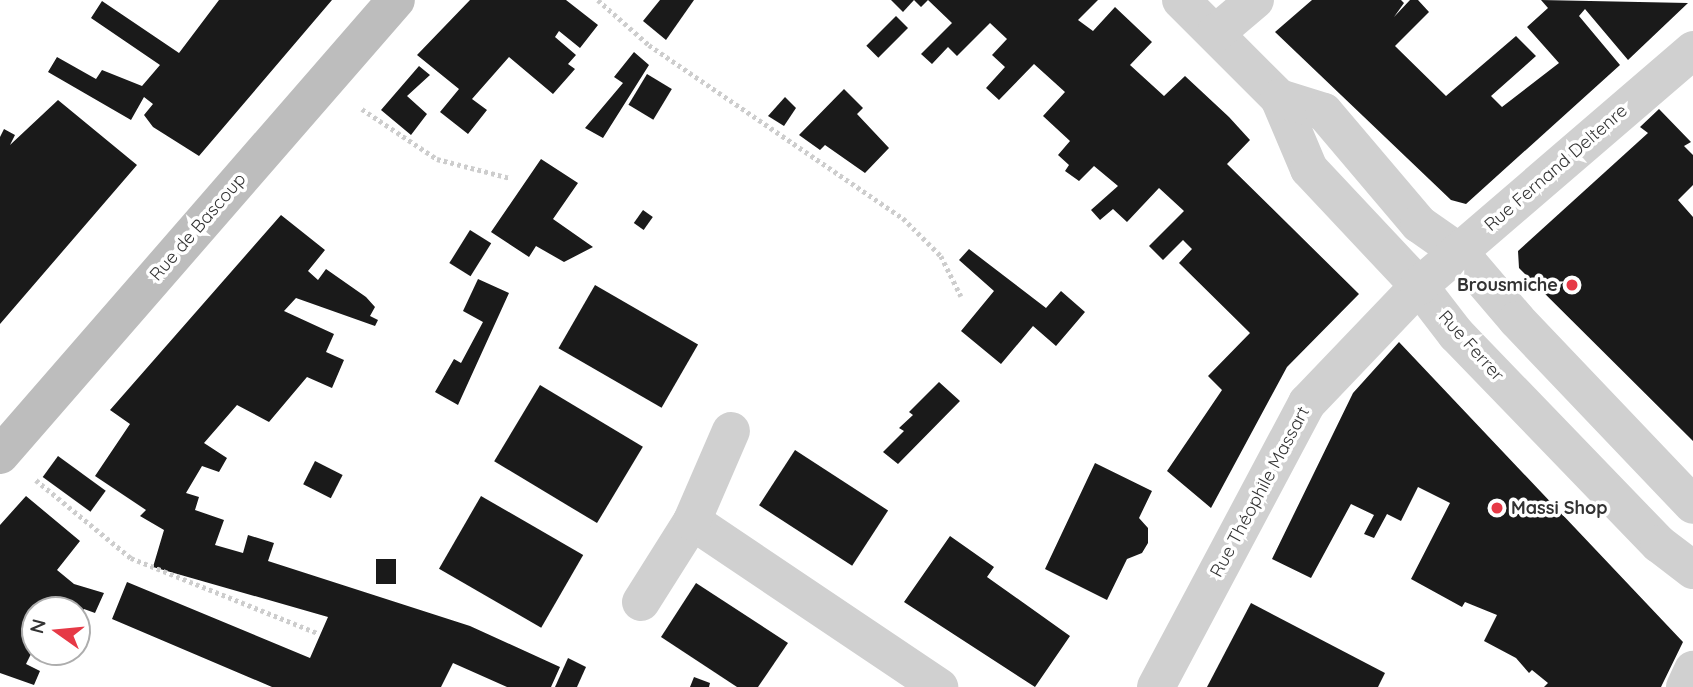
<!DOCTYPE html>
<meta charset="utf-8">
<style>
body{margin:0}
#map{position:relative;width:1693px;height:687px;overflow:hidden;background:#fff;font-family:Quicksand,sans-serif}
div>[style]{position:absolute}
.building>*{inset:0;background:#1a1a1a;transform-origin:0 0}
.path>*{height:4.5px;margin-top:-2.25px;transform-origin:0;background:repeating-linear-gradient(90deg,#cdcdcd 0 3.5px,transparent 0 7px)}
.minor>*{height:38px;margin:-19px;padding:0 19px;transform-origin:19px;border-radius:19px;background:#d0d0d0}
.secondary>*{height:38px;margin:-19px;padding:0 19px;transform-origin:19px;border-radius:19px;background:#bdbdbd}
.dots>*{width:19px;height:19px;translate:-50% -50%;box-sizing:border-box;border:4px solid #fff;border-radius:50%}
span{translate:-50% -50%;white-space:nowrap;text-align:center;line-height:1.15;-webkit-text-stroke:7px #fff;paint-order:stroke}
.street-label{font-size:18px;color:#333}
.poi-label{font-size:18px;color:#333;font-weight:700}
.right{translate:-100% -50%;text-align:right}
.left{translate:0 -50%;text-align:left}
.north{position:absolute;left:21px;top:596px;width:70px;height:70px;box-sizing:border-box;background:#fff;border:2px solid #adadad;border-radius:50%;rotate:285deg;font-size:19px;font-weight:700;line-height:28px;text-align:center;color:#333}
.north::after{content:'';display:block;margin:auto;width:24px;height:32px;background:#e63946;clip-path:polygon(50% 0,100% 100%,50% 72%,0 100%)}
</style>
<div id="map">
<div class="building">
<div style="clip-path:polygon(219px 0,332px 0,199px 156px,153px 127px,144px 115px,153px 104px,144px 97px,131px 120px,48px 72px,57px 57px,96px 79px,102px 70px,142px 86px,160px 65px,91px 18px,102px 1px,179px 53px)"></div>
<div style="clip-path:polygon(470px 0,566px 0,598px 25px,580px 48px,559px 31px,555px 37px,576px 55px,568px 64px,575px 69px,553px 94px,509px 57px,472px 99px,487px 110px,468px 134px,440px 112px,459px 89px,417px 55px)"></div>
<div style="clip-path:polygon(660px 0,694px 0,666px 40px,643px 21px)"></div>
<div style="clip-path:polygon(891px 0,914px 0,903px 12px)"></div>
<div style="clip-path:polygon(914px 0,1098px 0,1078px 20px,1093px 31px,1115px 7px,1152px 42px,1130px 65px,1164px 96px,1185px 76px,1229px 117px,1250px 140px,1227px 164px,1359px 294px,1287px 367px,1211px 508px,1167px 471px,1222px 390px,1208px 376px,1250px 333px,1179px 263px,1192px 249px,1183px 240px,1163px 260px,1149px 246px,1184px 211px,1159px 188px,1127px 222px,1113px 209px,1100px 220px,1091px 210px,1118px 186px,1094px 166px,1079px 181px,1065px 171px,1069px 165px,1058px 155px,1070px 141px,1043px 116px,1065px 92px,1034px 64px,999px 100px,986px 88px,1005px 67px,992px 55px,1007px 39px,990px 23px,957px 56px,948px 47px,932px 64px,921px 54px,952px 23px,928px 0,921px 7px)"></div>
<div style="clip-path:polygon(1312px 0,1401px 0,1404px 3px,1394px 17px,1410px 0,1418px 0,1429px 12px,1395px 46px,1446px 96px,1516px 36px,1536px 56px,1491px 96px,1502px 107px,1559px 63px,1527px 27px,1548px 8px,1541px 0,1688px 3px,1628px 60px,1585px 9px,1579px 16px,1620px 65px,1466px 204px,1451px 200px,1275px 32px)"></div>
<div style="left:896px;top:16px;width:17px;height:42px;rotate:45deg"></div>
<div style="clip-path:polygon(634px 52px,649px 65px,603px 138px,585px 128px,623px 83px,614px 77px)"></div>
<div style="clip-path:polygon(419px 66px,430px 75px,407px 96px,427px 114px,411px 135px,381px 110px)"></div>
<div style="left:647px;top:74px;width:29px;height:36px;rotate:31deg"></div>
<div style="clip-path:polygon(844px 89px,863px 108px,857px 114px,889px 148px,865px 173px,825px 145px,820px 150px,799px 135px)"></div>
<div style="clip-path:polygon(785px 97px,796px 108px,784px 126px,768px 116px)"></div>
<div style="clip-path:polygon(58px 100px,137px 165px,0 324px,0 137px,4px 129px,15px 135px,10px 145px)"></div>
<div style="clip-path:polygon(1659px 109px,1691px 142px,1684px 146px,1693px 155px,1693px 185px,1678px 200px,1693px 217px,1693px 441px,1519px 268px,1518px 251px,1648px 133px,1640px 127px)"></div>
<div style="clip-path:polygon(541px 159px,578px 183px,553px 219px,593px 247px,564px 262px,536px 246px,529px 257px,491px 232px)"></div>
<div style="left:643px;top:210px;width:12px;height:16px;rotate:35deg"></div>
<div style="clip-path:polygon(281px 215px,325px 250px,308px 271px,318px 280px,326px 269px,366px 297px,375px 307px,370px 316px,378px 320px,375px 326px,296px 298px,284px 311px,334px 334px,326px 352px,344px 360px,332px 388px,307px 377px,269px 422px,237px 405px,204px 443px,227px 458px,219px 472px,202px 466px,186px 493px,199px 497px,195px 510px,224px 520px,215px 545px,243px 553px,248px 535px,274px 543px,268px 561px,470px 626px,560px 667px,551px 687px,507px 687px,453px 663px,441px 687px,272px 687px,112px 619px,127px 582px,310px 658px,328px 617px,153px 567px,164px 530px,140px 516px,146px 510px,95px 476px,130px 424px,110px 410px)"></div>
<div style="left:470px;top:230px;width:25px;height:39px;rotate:32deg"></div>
<div style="clip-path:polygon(969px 249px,1046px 308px,1061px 291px,1085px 312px,1056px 346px,1033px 326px,1001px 364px,961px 331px,994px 291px,959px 260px)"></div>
<div style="clip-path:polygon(478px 279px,509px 293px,458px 405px,435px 392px,454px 359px,461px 363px,483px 322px,463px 311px)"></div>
<div style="left:595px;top:285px;width:119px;height:73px;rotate:30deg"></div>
<div style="clip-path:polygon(1399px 342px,1683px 642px,1661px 687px,1544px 687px,1548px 683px,1532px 670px,1529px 673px,1516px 658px,1484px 641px,1497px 615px,1465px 602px,1462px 607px,1411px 579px,1450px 503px,1418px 487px,1401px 521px,1387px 514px,1374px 538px,1364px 534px,1374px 515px,1351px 504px,1311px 578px,1272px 559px,1353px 393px)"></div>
<div style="clip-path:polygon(939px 382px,960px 401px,898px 464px,883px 452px,904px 431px,899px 428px,913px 415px,909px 412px)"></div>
<div style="left:540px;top:385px;width:120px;height:89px;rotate:31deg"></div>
<div style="left:795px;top:450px;width:111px;height:66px;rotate:33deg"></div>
<div style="left:58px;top:456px;width:59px;height:26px;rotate:36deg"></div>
<div style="left:315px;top:461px;width:31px;height:26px;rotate:27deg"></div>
<div style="clip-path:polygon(1095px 463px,1152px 491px,1139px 518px,1148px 528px,1148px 543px,1142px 553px,1127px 559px,1107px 600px,1045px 569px)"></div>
<div style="clip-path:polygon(26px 496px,80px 541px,57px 570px,74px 584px,104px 593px,95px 613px,84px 609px,77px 617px,77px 610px,35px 610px,35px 646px,26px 664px,40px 671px,34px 685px,0 673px,0 525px)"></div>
<div style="left:481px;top:496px;width:118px;height:84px;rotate:30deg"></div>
<div style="clip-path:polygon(950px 536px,994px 567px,987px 577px,1070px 636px,1035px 687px,904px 602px)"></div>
<div style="left:376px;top:559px;width:20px;height:25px"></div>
<div style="clip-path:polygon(696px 583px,788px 643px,758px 687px,737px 687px,661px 637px)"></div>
<div style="clip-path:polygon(1251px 603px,1385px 673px,1378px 687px,1207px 687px)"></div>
<div style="clip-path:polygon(568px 658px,586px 667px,577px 687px,555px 687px)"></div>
<div style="clip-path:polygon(694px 677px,710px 683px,709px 687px,690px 687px)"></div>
</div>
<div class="path">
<div style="left:598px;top:0;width:68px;rotate:41.4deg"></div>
<div style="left:649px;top:45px;width:307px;rotate:34.3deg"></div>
<div style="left:903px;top:218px;width:54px;rotate:45deg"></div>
<div style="left:941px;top:256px;width:45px;rotate:63.4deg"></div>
<div style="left:362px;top:109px;width:90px;rotate:33.7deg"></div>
<div style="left:437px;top:159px;width:75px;rotate:14.6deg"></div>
<div style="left:36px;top:480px;width:123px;rotate:39.4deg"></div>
<div style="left:131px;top:558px;width:201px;rotate:21.9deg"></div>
</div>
<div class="minor">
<div style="left:1181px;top:0;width:139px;rotate:45deg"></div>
<div style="left:1279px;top:98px;width:77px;rotate:67.1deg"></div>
<div style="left:1309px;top:169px;width:161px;rotate:46.8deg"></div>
<div style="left:1419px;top:286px;width:61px;rotate:52.4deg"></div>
<div style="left:1456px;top:334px;width:292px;rotate:46deg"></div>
<div style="left:1659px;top:544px;width:43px;rotate:37.4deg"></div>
<div style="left:1216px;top:33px;width:51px;rotate:-40.2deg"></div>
<div style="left:1279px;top:98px;width:47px;rotate:17.3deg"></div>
<div style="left:1324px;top:112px;width:147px;rotate:49.7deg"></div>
<div style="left:1419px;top:224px;width:49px;rotate:35deg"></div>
<div style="left:1459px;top:252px;width:89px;rotate:49.5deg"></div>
<div style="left:1517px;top:320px;width:255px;rotate:46.4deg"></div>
<div style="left:692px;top:521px;width:298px;rotate:33.9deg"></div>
<div style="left:641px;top:602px;width:96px;rotate:-57.8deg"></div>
<div style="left:692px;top:521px;width:98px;rotate:-66.6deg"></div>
<div style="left:1156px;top:687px;width:322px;rotate:-62deg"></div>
<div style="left:1307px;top:403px;width:162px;rotate:-46.3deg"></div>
<div style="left:1419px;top:286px;width:362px;rotate:-40.7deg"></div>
<div style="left:1685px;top:687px;width:19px;rotate:-65deg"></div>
</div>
<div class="secondary">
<div style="left:0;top:455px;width:603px;rotate:-48.97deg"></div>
</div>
<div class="dots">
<div style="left:1572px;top:285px;background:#e63946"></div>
<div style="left:1497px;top:508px;background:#e63946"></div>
</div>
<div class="street-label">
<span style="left:1556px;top:168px;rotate:-41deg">Rue Fernand Deltenre</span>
<span style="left:198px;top:227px;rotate:-49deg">Rue de Bascoup</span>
<span style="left:1471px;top:346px;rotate:48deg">Rue Ferrer</span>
<span style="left:1260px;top:492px;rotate:-62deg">Rue Théophile Massart</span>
</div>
<div class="poi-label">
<span class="right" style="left:1558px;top:285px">Brousmiche</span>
<span class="left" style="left:1511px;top:508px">Massi Shop</span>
</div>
<div class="north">N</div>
</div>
